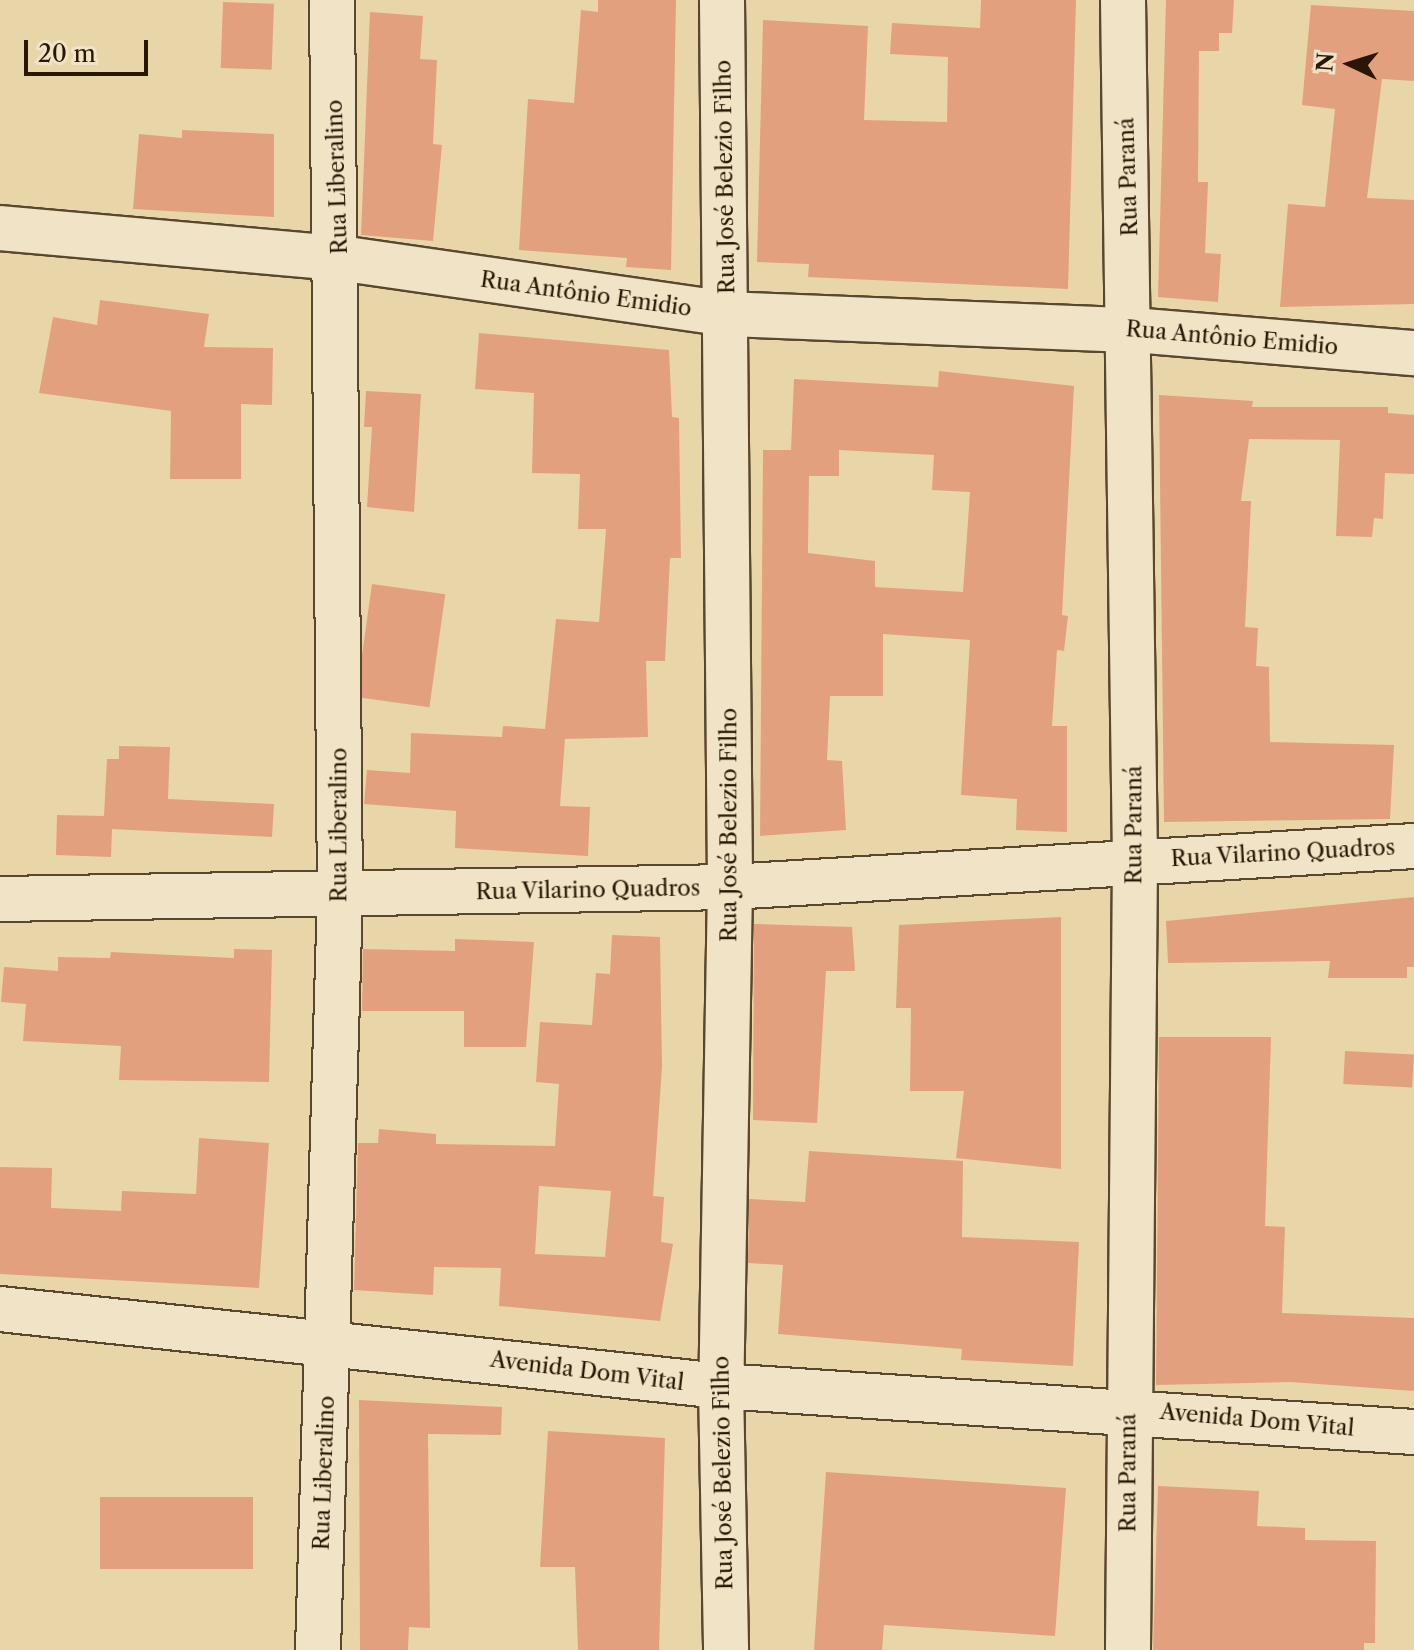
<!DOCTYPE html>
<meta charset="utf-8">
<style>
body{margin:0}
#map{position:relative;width:1414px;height:1650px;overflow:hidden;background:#e9d6a8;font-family:"Libre Caslon Text",serif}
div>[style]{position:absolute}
.building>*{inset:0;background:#e3a07e;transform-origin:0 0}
.roads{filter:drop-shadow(2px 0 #59472e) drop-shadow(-2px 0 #59472e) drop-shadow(0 2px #59472e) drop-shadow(0 -2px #59472e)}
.minor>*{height:44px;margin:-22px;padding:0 22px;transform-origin:22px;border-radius:22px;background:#f1e4c6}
span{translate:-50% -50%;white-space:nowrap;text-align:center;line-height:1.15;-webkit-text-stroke:6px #f1e4c6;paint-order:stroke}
.street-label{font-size:22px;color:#291705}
.north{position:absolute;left:1310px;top:24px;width:80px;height:80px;-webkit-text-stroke:6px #f1e4c6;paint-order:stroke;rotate:274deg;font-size:22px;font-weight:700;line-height:32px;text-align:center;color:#291705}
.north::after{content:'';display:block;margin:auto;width:28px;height:36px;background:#291705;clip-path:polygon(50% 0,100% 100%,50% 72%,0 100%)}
.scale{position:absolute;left:24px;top:40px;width:124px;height:36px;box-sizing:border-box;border:4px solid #291705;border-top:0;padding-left:10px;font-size:24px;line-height:28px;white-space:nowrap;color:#291705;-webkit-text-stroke:6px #f1e4c6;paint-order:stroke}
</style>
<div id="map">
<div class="building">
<div style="clip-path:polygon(598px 0,676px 0,671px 270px,626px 267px,627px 258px,519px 250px,528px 99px,574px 103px,581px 10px,598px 12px)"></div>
<div style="clip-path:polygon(981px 0,1076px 0,1068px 289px,808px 277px,809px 264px,757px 262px,763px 20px,868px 26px,864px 120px,947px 122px,948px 57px,890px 54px,892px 23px,980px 28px)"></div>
<div style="clip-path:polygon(1166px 0,1234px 0,1232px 33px,1219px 33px,1219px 51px,1199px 51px,1198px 182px,1208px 182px,1205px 253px,1221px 254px,1218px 302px,1158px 297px)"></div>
<div style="left:223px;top:2px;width:51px;height:66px;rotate:2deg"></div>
<div style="clip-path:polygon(1311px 5px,1414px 11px,1414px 81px,1382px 79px,1367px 198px,1414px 200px,1414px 304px,1280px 307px,1288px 204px,1325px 207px,1335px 109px,1302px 105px)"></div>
<div style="clip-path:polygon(370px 12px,423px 16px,420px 59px,437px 60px,433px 144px,442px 145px,433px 241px,361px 235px)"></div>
<div style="clip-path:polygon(182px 130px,274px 134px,274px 217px,133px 209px,139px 134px,182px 138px)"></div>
<div style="clip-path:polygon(100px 300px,209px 314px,204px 347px,273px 348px,272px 405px,241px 404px,241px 479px,170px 479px,171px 411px,39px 393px,53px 317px,97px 325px)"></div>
<div style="clip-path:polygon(479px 333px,669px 350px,672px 417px,679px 418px,681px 558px,670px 558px,665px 661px,646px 661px,648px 737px,565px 739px,560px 806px,590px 807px,588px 856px,455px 848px,456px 811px,364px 804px,367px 770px,410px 773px,411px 733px,502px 737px,503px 726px,545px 729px,556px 619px,599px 622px,606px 529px,578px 529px,580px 474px,532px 473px,534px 393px,475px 389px)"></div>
<div style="clip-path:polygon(evenodd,939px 371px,1074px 386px,1062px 615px,1068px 616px,1064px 651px,1057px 650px,1052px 726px,1067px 726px,1067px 832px,1016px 830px,1017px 799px,961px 795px,970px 640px,883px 634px,883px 696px,830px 696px,827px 760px,842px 761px,846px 830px,760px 836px,763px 450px,791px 450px,794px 379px,938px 387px,939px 371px,839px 450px,934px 455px,932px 490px,970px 492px,963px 592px,875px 587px,875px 561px,808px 553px,809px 476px,839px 476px,839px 450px)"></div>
<div style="clip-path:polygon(366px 391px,421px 394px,414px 512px,367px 507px,372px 427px,364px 427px)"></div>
<div style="clip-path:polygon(1159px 395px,1253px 401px,1252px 407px,1388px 407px,1388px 413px,1414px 415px,1414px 474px,1385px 473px,1383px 519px,1374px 518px,1372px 537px,1336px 536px,1340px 440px,1249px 439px,1241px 501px,1251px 501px,1245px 627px,1258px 628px,1256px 666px,1269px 667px,1270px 742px,1394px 745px,1390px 819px,1164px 822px)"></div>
<div style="left:372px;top:584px;width:74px;height:114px;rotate:8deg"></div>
<div style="clip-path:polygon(119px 746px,170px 747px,168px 799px,274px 804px,272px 837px,112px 829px,111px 857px,56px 855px,57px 815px,104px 816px,107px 759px,119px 759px)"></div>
<div style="clip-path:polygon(1414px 897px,1414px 967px,1407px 967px,1407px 978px,1328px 978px,1330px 961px,1168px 963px,1166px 921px)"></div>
<div style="clip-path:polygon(1061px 917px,1061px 1169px,956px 1158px,964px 1091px,910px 1091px,911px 1008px,896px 1008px,899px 925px)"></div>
<div style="clip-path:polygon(754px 924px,852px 927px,855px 971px,826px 971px,817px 1123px,753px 1120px)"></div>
<div style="clip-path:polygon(evenodd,612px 935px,660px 937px,662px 1067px,653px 1196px,664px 1197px,661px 1242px,673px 1244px,660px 1321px,499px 1306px,501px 1268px,434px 1267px,433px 1295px,354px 1290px,358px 1143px,378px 1143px,379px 1129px,436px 1134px,436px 1144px,555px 1146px,559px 1084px,536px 1082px,540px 1022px,592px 1025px,596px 973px,610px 974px,612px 935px,539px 1186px,611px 1191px,605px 1257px,535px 1254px,539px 1186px)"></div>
<div style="clip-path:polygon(455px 939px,534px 942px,526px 1047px,464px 1047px,464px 1011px,362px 1011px,363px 949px,455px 951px)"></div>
<div style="clip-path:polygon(234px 949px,272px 950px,269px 1082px,119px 1080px,121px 1046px,23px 1041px,26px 1004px,1px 1002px,4px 967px,58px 971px,58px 957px,110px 958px,111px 952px,234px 958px)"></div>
<div style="clip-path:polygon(1159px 1037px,1271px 1037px,1265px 1226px,1285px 1227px,1282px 1313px,1414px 1318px,1414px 1391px,1291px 1382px,1156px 1385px)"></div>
<div style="left:1345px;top:1051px;width:69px;height:33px;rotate:3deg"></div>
<div style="clip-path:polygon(199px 1138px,269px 1143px,259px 1288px,0 1274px,0 1167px,52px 1168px,51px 1208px,121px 1211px,122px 1191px,196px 1194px)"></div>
<div style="clip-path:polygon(809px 1151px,963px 1161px,962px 1237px,1079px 1242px,1073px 1366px,961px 1360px,962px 1349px,778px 1334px,783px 1265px,748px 1263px,749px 1199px,805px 1202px)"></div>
<div style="clip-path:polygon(359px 1400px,502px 1407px,501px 1435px,428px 1434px,430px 1628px,409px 1627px,408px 1650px,360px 1650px)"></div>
<div style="clip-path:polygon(548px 1431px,665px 1438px,659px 1650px,578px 1650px,575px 1567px,540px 1567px)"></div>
<div style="clip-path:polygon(826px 1472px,1066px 1488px,1055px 1636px,884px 1625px,882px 1650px,814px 1650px)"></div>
<div style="clip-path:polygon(1158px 1486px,1259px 1491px,1257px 1526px,1305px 1528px,1305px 1540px,1376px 1541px,1375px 1643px,1364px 1643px,1364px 1650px,1153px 1650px)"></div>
<div style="left:100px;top:1497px;width:153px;height:72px"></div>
</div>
<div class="roads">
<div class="minor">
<div style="left:722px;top:0;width:887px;rotate:89.48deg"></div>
<div style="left:730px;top:887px;width:499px;rotate:91deg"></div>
<div style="left:721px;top:1386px;width:264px;rotate:88.9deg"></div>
<div style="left:1123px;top:0;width:861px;rotate:89.2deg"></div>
<div style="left:1135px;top:861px;width:789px;rotate:90.51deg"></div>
<div style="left:0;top:228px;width:340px;rotate:5.1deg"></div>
<div style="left:339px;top:258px;width:392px;rotate:8.2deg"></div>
<div style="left:727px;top:314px;width:405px;rotate:2.3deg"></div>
<div style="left:1132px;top:330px;width:283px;rotate:4.7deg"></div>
<div style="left:0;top:899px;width:730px;rotate:-0.94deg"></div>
<div style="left:730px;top:887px;width:685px;rotate:-3.43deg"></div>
<div style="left:0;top:1309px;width:725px;rotate:6.1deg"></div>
<div style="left:721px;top:1386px;width:695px;rotate:3.8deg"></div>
<div style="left:318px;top:1650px;width:754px;rotate:-88.33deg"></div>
<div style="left:340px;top:896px;width:896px;rotate:-90.51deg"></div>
</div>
</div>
<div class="street-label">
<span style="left:337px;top:177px;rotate:-92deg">Rua Liberalino</span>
<span style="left:725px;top:177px;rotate:-91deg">Rua José Belezio Filho</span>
<span style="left:1128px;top:177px;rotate:-92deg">Rua Paraná</span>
<span style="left:586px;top:294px;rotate:8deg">Rua Antônio Emidio</span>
<span style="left:1232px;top:338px;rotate:5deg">Rua Antônio Emidio</span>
<span style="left:339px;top:825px;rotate:-90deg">Rua Liberalino</span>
<span style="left:729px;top:825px;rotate:-90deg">Rua José Belezio Filho</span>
<span style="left:1134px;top:825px;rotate:-90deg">Rua Paraná</span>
<span style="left:1283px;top:853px;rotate:-3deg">Rua Vilarino Quadros</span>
<span style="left:588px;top:890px;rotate:-1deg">Rua Vilarino Quadros</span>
<span style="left:587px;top:1371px;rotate:7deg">Avenida Dom Vital</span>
<span style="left:1257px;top:1420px;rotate:5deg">Avenida Dom Vital</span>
<span style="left:324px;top:1473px;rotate:-88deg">Rua Liberalino</span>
<span style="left:723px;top:1473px;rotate:-91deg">Rua José Belezio Filho</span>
<span style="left:1128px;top:1473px;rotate:-90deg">Rua Paraná</span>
</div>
<div class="north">N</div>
<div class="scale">20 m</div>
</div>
